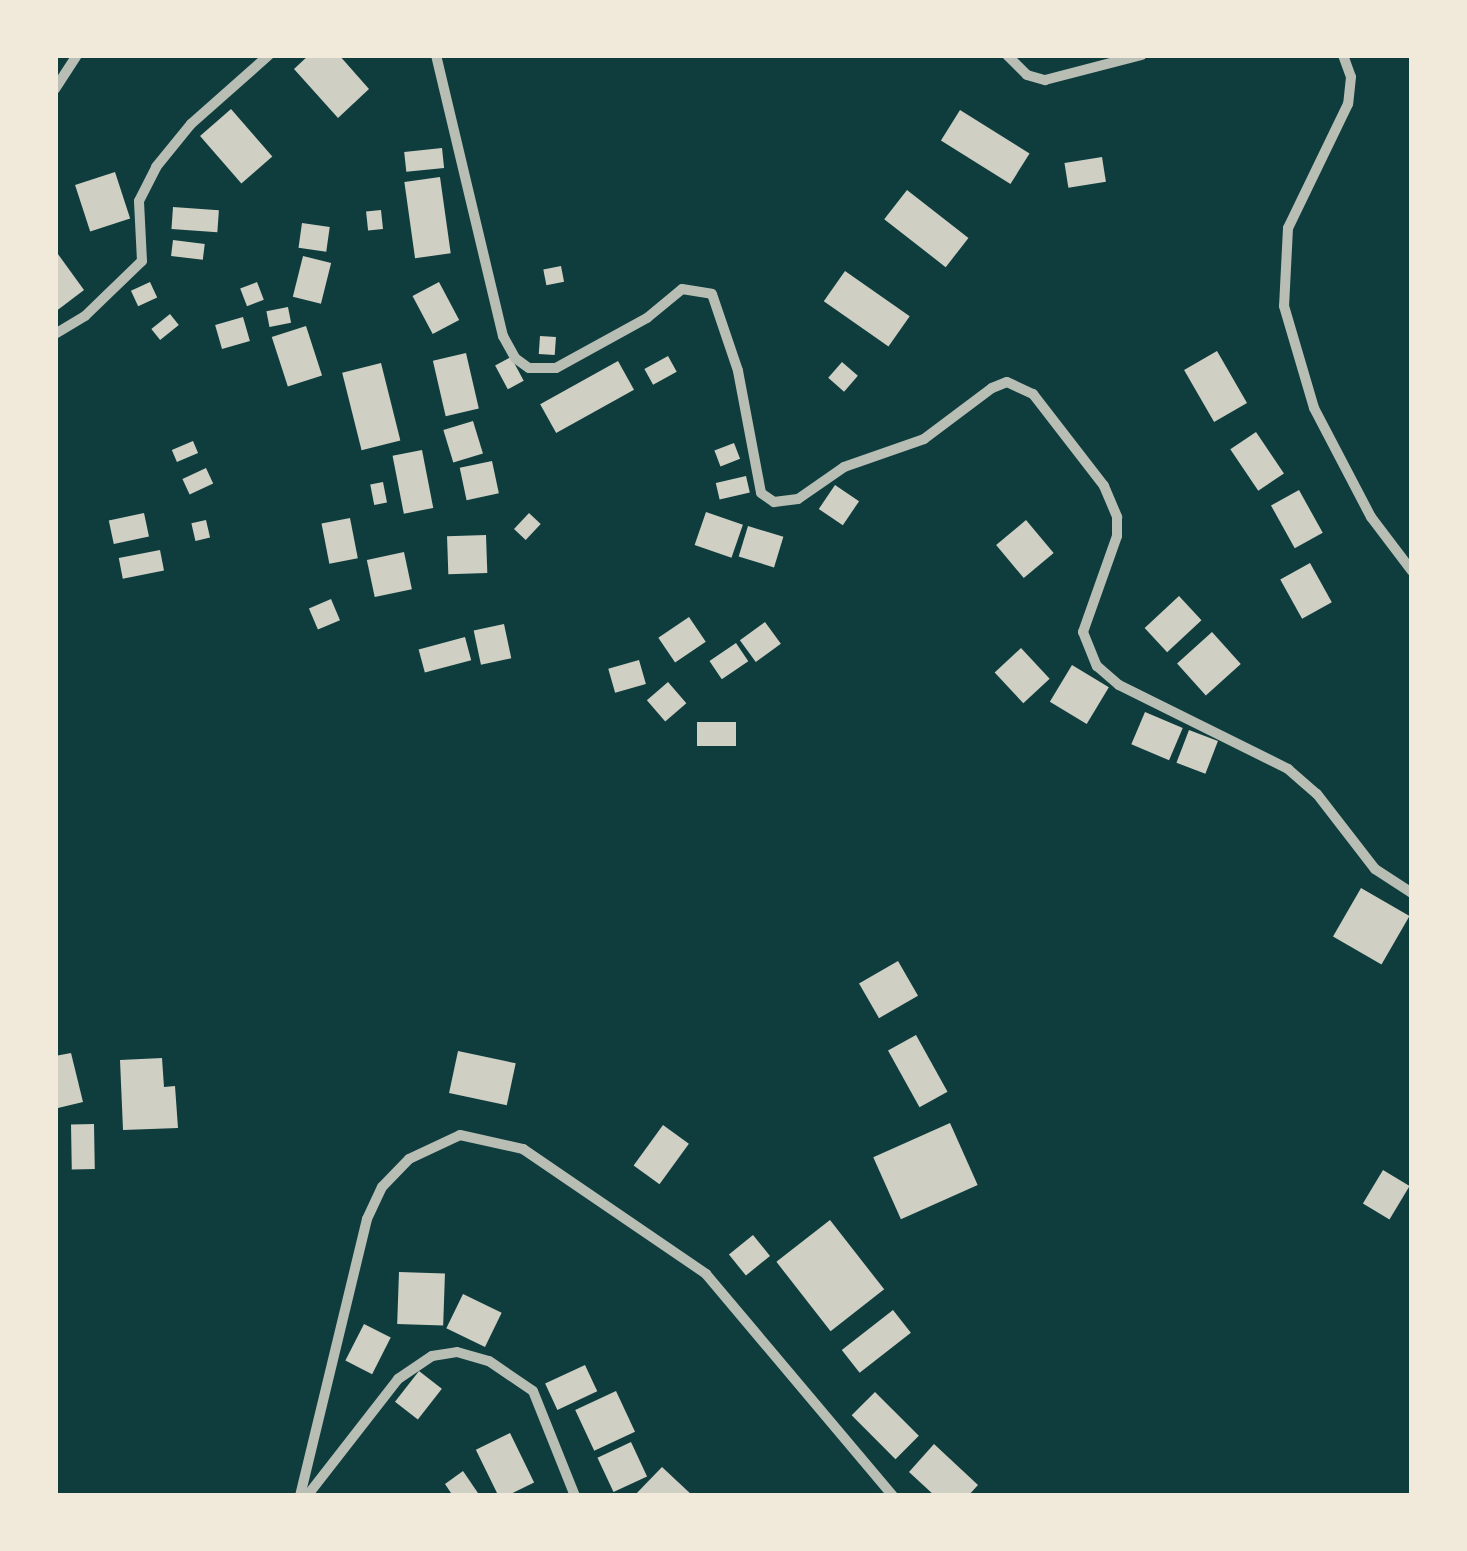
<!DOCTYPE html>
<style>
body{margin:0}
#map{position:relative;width:1467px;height:1551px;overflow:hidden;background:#0f3d3e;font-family:"Fira Sans",sans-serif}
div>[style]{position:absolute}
.building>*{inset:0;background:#cfcfc3;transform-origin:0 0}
.minor>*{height:10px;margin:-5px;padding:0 5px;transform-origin:5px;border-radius:5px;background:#b8beb3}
span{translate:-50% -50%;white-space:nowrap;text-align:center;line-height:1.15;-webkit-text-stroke:8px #f1e9da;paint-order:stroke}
.frame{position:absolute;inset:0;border:58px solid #f1e9da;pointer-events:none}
</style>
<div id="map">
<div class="building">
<div style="clip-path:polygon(309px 55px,339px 55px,369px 89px,338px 118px,294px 69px)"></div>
<div style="left:231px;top:109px;width:63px;height:41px;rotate:49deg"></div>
<div style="left:960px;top:110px;width:82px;height:36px;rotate:32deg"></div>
<div style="left:442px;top:148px;width:20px;height:38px;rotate:84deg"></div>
<div style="left:1102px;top:157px;width:25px;height:38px;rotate:81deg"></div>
<div style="left:115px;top:172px;width:49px;height:42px;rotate:72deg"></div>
<div style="left:440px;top:177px;width:77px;height:36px;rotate:82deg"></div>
<div style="left:907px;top:190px;width:78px;height:37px;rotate:38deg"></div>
<div style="left:173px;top:207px;width:46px;height:22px;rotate:4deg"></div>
<div style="left:381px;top:210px;width:19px;height:15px;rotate:84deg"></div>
<div style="left:302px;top:223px;width:28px;height:25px;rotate:8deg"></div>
<div style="left:173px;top:240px;width:32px;height:16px;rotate:7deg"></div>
<div style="clip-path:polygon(55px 250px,84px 290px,55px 312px)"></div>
<div style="left:303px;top:256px;width:29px;height:42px;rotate:14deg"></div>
<div style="left:561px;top:266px;width:16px;height:18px;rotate:79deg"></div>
<div style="left:845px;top:271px;width:79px;height:37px;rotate:35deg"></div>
<div style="left:150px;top:282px;width:17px;height:21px;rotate:65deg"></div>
<div style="left:257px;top:282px;width:19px;height:18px;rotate:69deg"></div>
<div style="left:439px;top:282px;width:43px;height:30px;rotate:62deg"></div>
<div style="left:288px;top:307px;width:16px;height:22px;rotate:79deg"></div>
<div style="left:170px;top:314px;width:14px;height:24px;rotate:51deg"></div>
<div style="left:243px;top:317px;width:25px;height:29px;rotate:74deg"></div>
<div style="left:306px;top:326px;width:52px;height:36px;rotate:72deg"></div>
<div style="left:540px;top:336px;width:16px;height:18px;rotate:4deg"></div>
<div style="left:1217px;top:351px;width:60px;height:38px;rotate:60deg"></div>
<div style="left:466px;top:353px;width:57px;height:34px;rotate:77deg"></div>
<div style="left:668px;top:356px;width:18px;height:27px;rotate:61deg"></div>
<div style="left:511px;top:357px;width:27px;height:18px;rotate:62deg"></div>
<div style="left:618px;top:361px;width:33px;height:89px;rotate:61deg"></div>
<div style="left:842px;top:362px;width:21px;height:21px;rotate:41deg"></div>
<div style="left:381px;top:363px;width:80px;height:40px;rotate:76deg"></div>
<div style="left:473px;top:421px;width:34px;height:31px;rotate:73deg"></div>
<div style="left:1256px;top:432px;width:50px;height:31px;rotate:56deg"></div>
<div style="left:193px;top:441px;width:13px;height:23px;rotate:67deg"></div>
<div style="left:734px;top:443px;width:17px;height:21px;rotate:69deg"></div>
<div style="left:422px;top:450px;width:59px;height:30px;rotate:79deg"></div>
<div style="left:492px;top:461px;width:33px;height:33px;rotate:78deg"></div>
<div style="left:206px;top:468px;width:17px;height:26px;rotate:65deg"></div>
<div style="left:746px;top:476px;width:17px;height:31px;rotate:77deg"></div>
<div style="left:383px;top:482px;width:21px;height:13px;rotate:79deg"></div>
<div style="left:835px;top:485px;width:29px;height:29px;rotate:34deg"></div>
<div style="left:1299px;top:490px;width:49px;height:32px;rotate:61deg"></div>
<div style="left:706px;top:512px;width:39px;height:35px;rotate:19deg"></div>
<div style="left:144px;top:513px;width:24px;height:36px;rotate:78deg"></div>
<div style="left:529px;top:513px;width:16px;height:22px;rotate:43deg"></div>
<div style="left:350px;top:518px;width:41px;height:29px;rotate:79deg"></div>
<div style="left:206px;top:520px;width:18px;height:15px;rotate:77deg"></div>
<div style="left:1026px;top:520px;width:43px;height:39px;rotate:50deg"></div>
<div style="left:748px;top:526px;width:37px;height:32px;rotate:17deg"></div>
<div style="left:486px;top:535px;width:38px;height:39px;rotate:88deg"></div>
<div style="left:160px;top:550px;width:21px;height:42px;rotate:79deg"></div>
<div style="left:404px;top:552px;width:38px;height:38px;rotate:78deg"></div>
<div style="left:1310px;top:563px;width:45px;height:34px;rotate:61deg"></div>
<div style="left:1179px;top:596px;width:33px;height:47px;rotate:47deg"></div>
<div style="left:331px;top:599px;width:23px;height:24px;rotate:67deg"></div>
<div style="left:689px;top:617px;width:30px;height:37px;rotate:56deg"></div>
<div style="left:765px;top:622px;width:27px;height:31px;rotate:54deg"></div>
<div style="left:504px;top:624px;width:35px;height:31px;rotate:78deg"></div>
<div style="left:1212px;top:632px;width:43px;height:47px;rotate:48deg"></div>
<div style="left:465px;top:637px;width:24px;height:48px;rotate:75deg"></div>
<div style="left:736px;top:643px;width:22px;height:32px;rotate:56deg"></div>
<div style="left:1021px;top:648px;width:42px;height:36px;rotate:47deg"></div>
<div style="left:639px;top:660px;width:25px;height:32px;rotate:74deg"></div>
<div style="left:1072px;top:665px;width:43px;height:43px;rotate:31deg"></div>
<div style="left:668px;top:682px;width:28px;height:28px;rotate:49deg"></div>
<div style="left:1145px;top:712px;width:41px;height:35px;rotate:23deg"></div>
<div style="left:697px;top:722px;width:39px;height:24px"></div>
<div style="left:1189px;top:730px;width:31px;height:35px;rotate:21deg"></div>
<div style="left:1361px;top:888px;width:56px;height:56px;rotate:30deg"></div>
<div style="left:898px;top:961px;width:40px;height:45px;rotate:60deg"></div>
<div style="left:916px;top:1035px;width:65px;height:32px;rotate:61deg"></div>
<div style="left:458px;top:1051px;width:59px;height:43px;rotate:12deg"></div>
<div style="clip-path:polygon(71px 1053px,83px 1102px,58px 1108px,55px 1056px)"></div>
<div style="clip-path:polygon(162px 1058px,164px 1087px,175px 1086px,178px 1128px,123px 1130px,120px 1060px)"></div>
<div style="left:950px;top:1123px;width:68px;height:84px;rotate:66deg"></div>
<div style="left:94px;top:1124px;width:45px;height:23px;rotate:89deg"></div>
<div style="left:663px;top:1125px;width:32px;height:50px;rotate:36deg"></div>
<div style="left:1383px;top:1170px;width:31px;height:39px;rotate:31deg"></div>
<div style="left:830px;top:1220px;width:88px;height:68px;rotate:52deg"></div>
<div style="left:753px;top:1235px;width:27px;height:31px;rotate:51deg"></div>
<div style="left:399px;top:1272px;width:46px;height:52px;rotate:2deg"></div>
<div style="left:463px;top:1294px;width:43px;height:38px;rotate:26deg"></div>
<div style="left:893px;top:1310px;width:29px;height:65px;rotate:52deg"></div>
<div style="left:364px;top:1324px;width:30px;height:41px;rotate:27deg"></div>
<div style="left:585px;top:1365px;width:29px;height:44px;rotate:65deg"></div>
<div style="left:419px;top:1371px;width:29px;height:39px;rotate:38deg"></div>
<div style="left:616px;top:1391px;width:45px;height:45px;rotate:65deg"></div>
<div style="left:875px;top:1392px;width:62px;height:33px;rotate:45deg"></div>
<div style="left:510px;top:1433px;width:55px;height:38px;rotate:64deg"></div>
<div style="left:631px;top:1442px;width:38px;height:37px;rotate:65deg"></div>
<div style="clip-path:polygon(934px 1444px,978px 1485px,968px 1496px,935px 1496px,909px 1472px)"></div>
<div style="clip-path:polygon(662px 1467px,693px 1496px,634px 1496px)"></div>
<div style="clip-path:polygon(463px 1471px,480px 1496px,453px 1496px,445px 1484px)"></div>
</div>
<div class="minor">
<div style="left:436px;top:55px;width:289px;rotate:76.6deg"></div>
<div style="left:503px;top:336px;width:25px;rotate:61deg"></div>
<div style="left:515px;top:358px;width:17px;rotate:36deg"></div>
<div style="left:529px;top:368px;width:27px"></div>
<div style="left:556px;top:368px;width:104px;rotate:-28.8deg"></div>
<div style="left:647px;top:318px;width:45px;rotate:-39.6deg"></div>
<div style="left:682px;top:289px;width:30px;rotate:9deg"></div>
<div style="left:712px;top:294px;width:81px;rotate:71.3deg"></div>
<div style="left:738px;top:371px;width:124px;rotate:79.3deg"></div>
<div style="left:761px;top:493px;width:16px;rotate:35deg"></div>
<div style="left:774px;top:502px;width:24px;rotate:-7deg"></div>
<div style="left:798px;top:499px;width:56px;rotate:-34.8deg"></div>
<div style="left:844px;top:467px;width:85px;rotate:-19.3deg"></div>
<div style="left:924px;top:439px;width:85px;rotate:-36.9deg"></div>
<div style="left:992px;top:388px;width:16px;rotate:-22deg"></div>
<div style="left:1007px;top:382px;width:29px;rotate:25deg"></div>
<div style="left:1033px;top:394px;width:116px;rotate:52.3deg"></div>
<div style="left:1104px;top:486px;width:34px;rotate:67deg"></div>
<div style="left:1117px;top:517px;width:19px;rotate:90deg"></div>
<div style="left:1117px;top:536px;width:102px;rotate:109.5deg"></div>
<div style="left:1083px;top:632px;width:37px;rotate:68deg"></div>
<div style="left:1097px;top:666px;width:29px;rotate:41deg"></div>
<div style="left:1119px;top:685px;width:189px;rotate:26.4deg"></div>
<div style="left:1288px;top:769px;width:38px;rotate:41deg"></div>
<div style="left:1317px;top:794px;width:95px;rotate:52.3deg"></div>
<div style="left:1375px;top:869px;width:44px;rotate:33deg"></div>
<div style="left:1007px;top:55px;width:28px;rotate:45deg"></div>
<div style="left:1027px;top:75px;width:19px;rotate:16deg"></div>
<div style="left:1045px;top:80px;width:100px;rotate:-14.5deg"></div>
<div style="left:1343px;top:55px;width:23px;rotate:70deg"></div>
<div style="left:1351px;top:77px;width:27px;rotate:96deg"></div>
<div style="left:1348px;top:104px;width:138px;rotate:115.8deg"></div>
<div style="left:1288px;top:228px;width:78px;rotate:92.9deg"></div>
<div style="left:1284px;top:306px;width:106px;rotate:73.6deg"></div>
<div style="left:1314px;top:408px;width:123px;rotate:62.4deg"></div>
<div style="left:1371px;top:517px;width:68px;rotate:52.8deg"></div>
<div style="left:55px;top:89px;width:40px;rotate:-57.1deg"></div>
<div style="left:55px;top:334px;width:35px;rotate:-31deg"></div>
<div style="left:85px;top:316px;width:79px;rotate:-44deg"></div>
<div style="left:142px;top:261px;width:60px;rotate:-92.9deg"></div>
<div style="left:139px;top:201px;width:38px;rotate:-63deg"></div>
<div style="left:156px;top:167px;width:55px;rotate:-50.9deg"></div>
<div style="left:191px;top:124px;width:104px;rotate:-41.5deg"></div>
<div style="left:300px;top:1496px;width:285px;rotate:-76.4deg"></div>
<div style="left:367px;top:1219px;width:35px;rotate:-65deg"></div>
<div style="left:382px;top:1187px;width:39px;rotate:-46deg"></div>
<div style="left:409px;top:1159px;width:56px;rotate:-25.2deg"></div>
<div style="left:460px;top:1135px;width:65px;rotate:12.5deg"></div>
<div style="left:523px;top:1149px;width:222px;rotate:34.3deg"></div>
<div style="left:706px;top:1274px;width:290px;rotate:49.9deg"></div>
<div style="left:307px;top:1496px;width:148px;rotate:-52.1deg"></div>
<div style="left:398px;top:1379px;width:41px;rotate:-34.1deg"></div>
<div style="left:432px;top:1356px;width:25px;rotate:-9deg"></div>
<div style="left:457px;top:1352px;width:33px;rotate:16deg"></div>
<div style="left:489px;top:1361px;width:53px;rotate:34.3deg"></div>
<div style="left:533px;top:1391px;width:113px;rotate:68.2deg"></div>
</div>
<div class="frame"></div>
</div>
